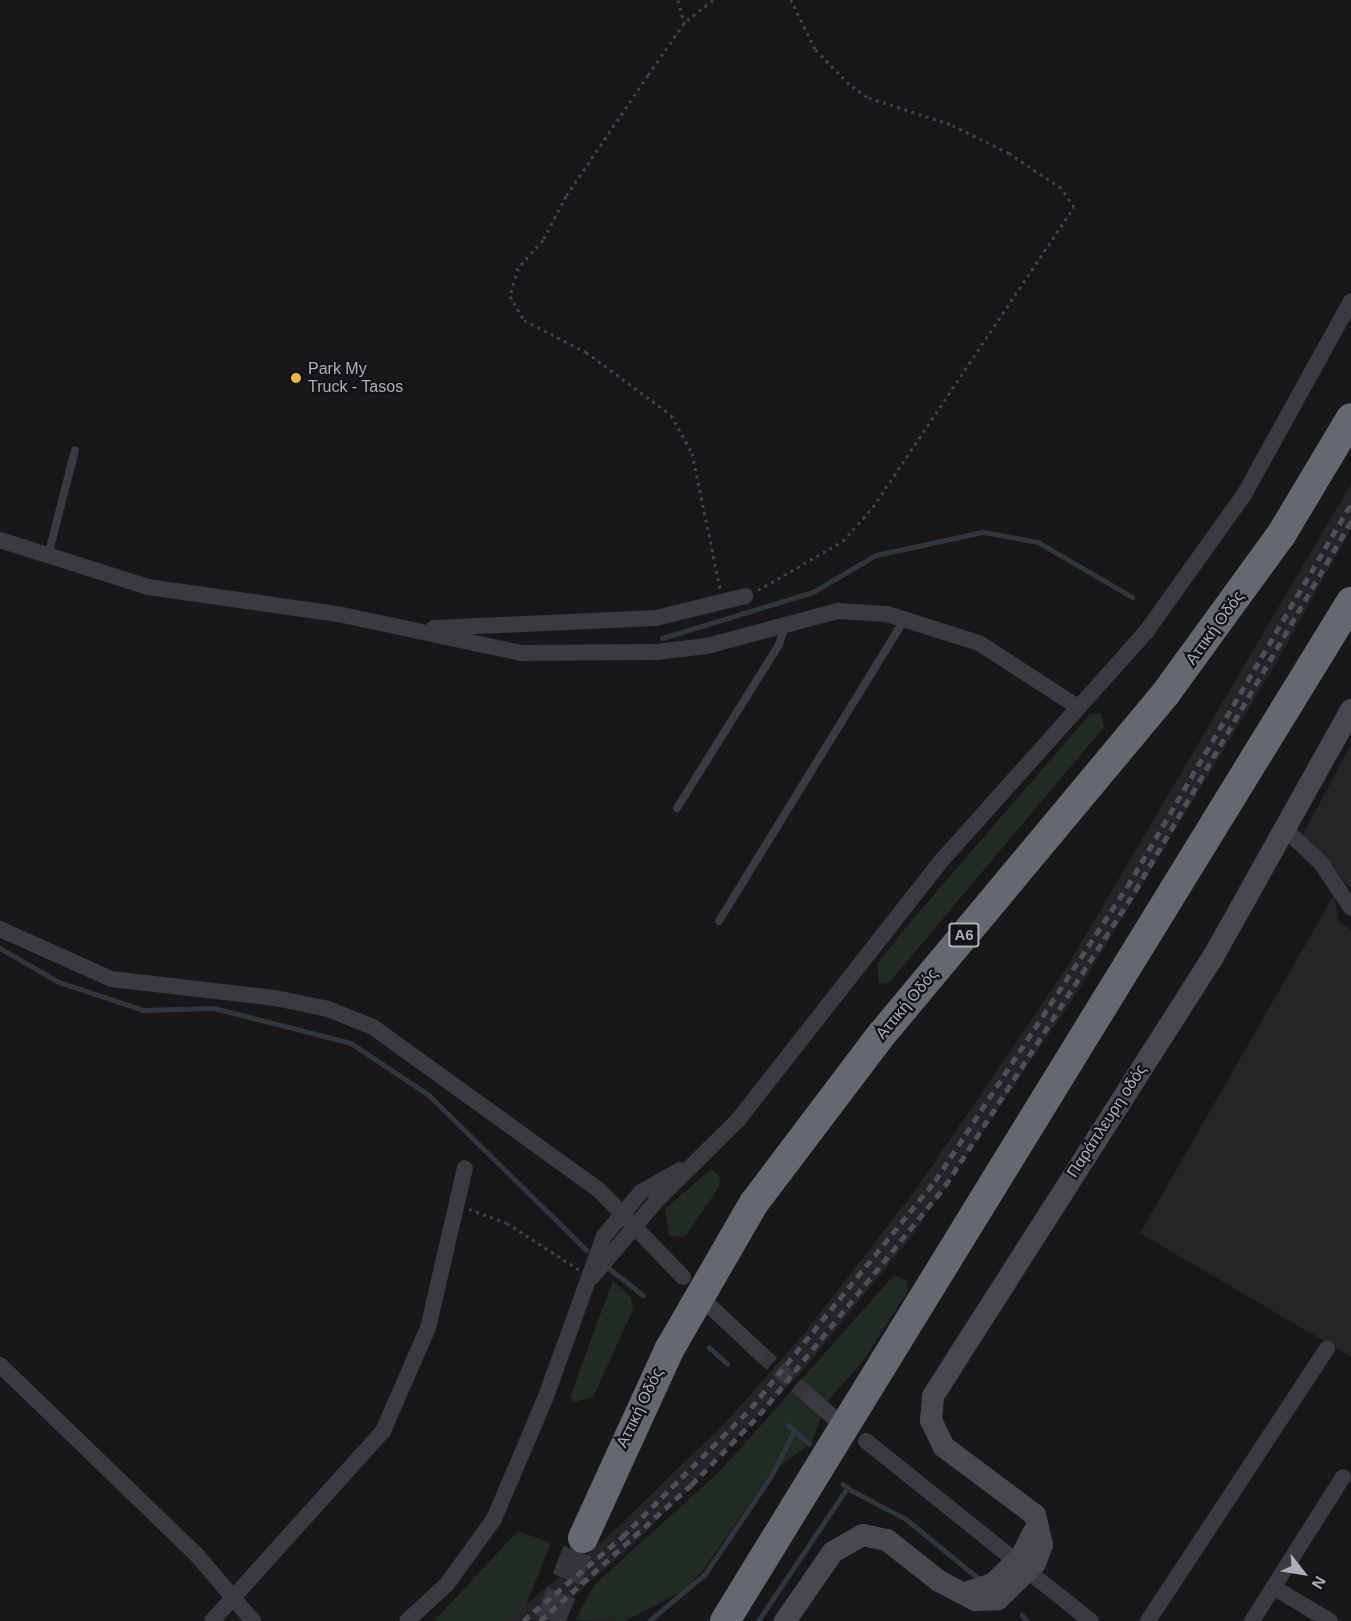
<!DOCTYPE html>
<meta charset="utf-8">
<style>
body{margin:0}
#map{position:relative;width:1351px;height:1621px;overflow:hidden;background:#18181a;font-family:Helvetica,sans-serif}
div>[style]{position:absolute}
.built>*{inset:0;background:#252427}
.green>*{inset:0;background:#222a24}
.stream>*{height:4.5px;margin:-2.25px;padding:0 2.25px;transform-origin:2.25px;border-radius:2.25px;background:#2f363e}
.street-tunnel>*{height:16px;margin-top:-8px;transform-origin:0;background:repeating-linear-gradient(90deg,#35363a 0 16px,transparent 0 24px)}
.highway-tunnel>*{height:30px;margin-top:-15px;transform-origin:0;background:repeating-linear-gradient(90deg,#35363a 0 30px,transparent 0 45px)}
.path>*{height:3px;margin-top:-1.5px;transform-origin:0;background:repeating-linear-gradient(90deg,#404146 0 3px,transparent 0 7.5px)}
.lane>*{height:8px;margin:-4px;padding:0 4px;transform-origin:4px;border-radius:4px;background:#3a3a3f}
.street>*{height:16px;margin:-8px;padding:0 8px;transform-origin:8px;border-radius:8px;background:#3a3a3f}
.secondary>*{height:22px;margin:-11px;padding:0 11px;transform-origin:11px;border-radius:11px;background:#48494f}
.highway>*{height:30px;margin:-15px;padding:0 15px;transform-origin:15px;border-radius:15px;background:#666870}
.rail>*{height:4.5px;margin-top:-2.25px;transform-origin:0;background:repeating-linear-gradient(90deg,#4f5056 0 8px,transparent 0 14px)}
.dots>*{width:16px;height:16px;translate:-50% -50%;box-sizing:border-box;border:3px solid #131315;border-radius:50%}
span{translate:-50% -50%;white-space:nowrap;text-align:center;line-height:1.15;-webkit-text-stroke:4.5px #131315;paint-order:stroke}
.shield-label span{padding:2px 4px;background:#131315;border:2px solid;border-radius:4px;-webkit-text-stroke-width:0}
.shield-label{font-size:15px;color:#abafb9;font-weight:700}
.poi-label{font-size:16px;color:#abafb9}
.left{translate:0 -50%;text-align:left}
.street-label{font-size:16px;color:#abafb9}
.north{position:absolute;left:1273px;top:1543px;width:60px;height:60px;-webkit-text-stroke:4px #131315;paint-order:stroke;rotate:121deg;font-size:16px;font-weight:700;line-height:24px;text-align:center;color:#abafb9}
.north::after{content:'';display:block;margin:auto;width:21px;height:27px;background:#abafb9;clip-path:polygon(50% 0,100% 100%,50% 72%,0 100%)}
</style>
<div id="map">
<div class="built">
<div style="clip-path:polygon(1351px 484px,1351px 529px,1272px 670px,1078px 991px,911px 1237px,798px 1376px,641px 1537px,546px 1621px,506px 1621px,607px 1537px,726px 1422px,803px 1335px,917px 1188px,1064px 972px)"></div>
<div style="clip-path:polygon(1351px 744px,1351px 889px,1302px 836px)"></div>
<div style="clip-path:polygon(1334px 895px,1339px 921px,1351px 930px,1351px 1357px,1140px 1233px)"></div>
</div>
<div class="green">
<div style="clip-path:polygon(1101px 713px,1104px 727px,888px 984px,879px 983px,877px 964px,912px 920px,1090px 714px)"></div>
<div style="clip-path:polygon(711px 1169px,720px 1176px,719px 1187px,685px 1237px,669px 1236px,665px 1209px)"></div>
<div style="clip-path:polygon(894px 1275px,907px 1281px,908px 1291px,863px 1361px,826px 1403px,812px 1442px,770px 1474px,704px 1569px,683px 1591px,625px 1621px,575px 1620px,595px 1584px,722px 1469px)"></div>
<div style="clip-path:polygon(613px 1280px,631px 1297px,633px 1310px,593px 1397px,574px 1402px,570px 1397px)"></div>
<div style="clip-path:polygon(518px 1531px,551px 1543px,525px 1607px,506px 1621px,434px 1621px)"></div>
</div>
<div class="stream">
<div style="left:662px;top:638px;width:158px;rotate:-16.9deg"></div>
<div style="left:813px;top:592px;width:73px;rotate:-30.4deg"></div>
<div style="left:876px;top:555px;width:109px;rotate:-12.1deg"></div>
<div style="left:983px;top:532px;width:56px;rotate:10.3deg"></div>
<div style="left:1038px;top:542px;width:109px;rotate:30.3deg"></div>
<div style="left:0;top:948px;width:68px;rotate:30deg"></div>
<div style="left:59px;top:982px;width:89px;rotate:18.4deg"></div>
<div style="left:143px;top:1010px;width:71px;rotate:-1.6deg"></div>
<div style="left:214px;top:1008px;width:141px;rotate:14.3deg"></div>
<div style="left:351px;top:1043px;width:94px;rotate:33.7deg"></div>
<div style="left:429px;top:1095px;width:221px;rotate:44.5deg"></div>
<div style="left:610px;top:1269px;width:42px;rotate:38.2deg"></div>
<div style="left:709px;top:1347px;width:25px;rotate:42deg"></div>
<div style="left:788px;top:1425px;width:28px;rotate:41deg"></div>
<div style="left:847px;top:1488px;width:67px;rotate:27.7deg"></div>
<div style="left:906px;top:1519px;width:98px;rotate:39.2deg"></div>
<div style="left:1022px;top:1615px;width:8px;rotate:50deg"></div>
<div style="left:649px;top:1621px;width:73px;rotate:-40deg"></div>
<div style="left:705px;top:1574px;width:118px;rotate:-56deg"></div>
<div style="left:771px;top:1476px;width:51px;rotate:-62.9deg"></div>
<div style="left:758px;top:1621px;width:160px;rotate:-56.2deg"></div>
<div style="left:847px;top:1488px;width:5px;rotate:-143deg"></div>
</div>
<div class="street-tunnel">
<div style="left:760px;top:1353px;width:67px;rotate:41.3deg"></div>
</div>
<div class="highway-tunnel">
<div style="left:550px;top:1621px;width:89px;rotate:-68.3deg"></div>
</div>
<div class="path">
<div style="left:678px;top:0;width:24px;rotate:75deg"></div>
<div style="left:713px;top:0;width:37px;rotate:142deg"></div>
<div style="left:684px;top:23px;width:63px;rotate:124.7deg"></div>
<div style="left:648px;top:75px;width:146px;rotate:124.1deg"></div>
<div style="left:566px;top:196px;width:50px;rotate:117.6deg"></div>
<div style="left:543px;top:240px;width:38px;rotate:132deg"></div>
<div style="left:518px;top:268px;width:29px;rotate:106deg"></div>
<div style="left:510px;top:296px;width:28px;rotate:60deg"></div>
<div style="left:524px;top:320px;width:70px;rotate:27.3deg"></div>
<div style="left:586px;top:352px;width:106px;rotate:36.5deg"></div>
<div style="left:671px;top:415px;width:43px;rotate:61.1deg"></div>
<div style="left:692px;top:453px;width:138px;rotate:78.3deg"></div>
<div style="left:758px;top:590px;width:98px;rotate:-30deg"></div>
<div style="left:843px;top:541px;width:45px;rotate:-48.6deg"></div>
<div style="left:873px;top:507px;width:361px;rotate:-56.2deg"></div>
<div style="left:1074px;top:207px;width:23px;rotate:-124deg"></div>
<div style="left:1061px;top:188px;width:63px;rotate:-146.1deg"></div>
<div style="left:1009px;top:153px;width:66px;rotate:-153.8deg"></div>
<div style="left:950px;top:124px;width:87px;rotate:-162deg"></div>
<div style="left:867px;top:97px;width:22px;rotate:-144deg"></div>
<div style="left:849px;top:84px;width:49px;rotate:-134.2deg"></div>
<div style="left:815px;top:49px;width:55px;rotate:-116.1deg"></div>
<div style="left:469px;top:1209px;width:40px;rotate:20.2deg"></div>
<div style="left:507px;top:1223px;width:85px;rotate:32.9deg"></div>
</div>
<div class="lane">
<div style="left:49px;top:552px;width:105px;rotate:-75.7deg"></div>
<div style="left:677px;top:808px;width:192px;rotate:-58deg"></div>
<div style="left:779px;top:645px;width:21px;rotate:-73deg"></div>
<div style="left:719px;top:921px;width:355px;rotate:-58.4deg"></div>
</div>
<div class="street">
<div style="left:0;top:540px;width:155px;rotate:17.6deg"></div>
<div style="left:148px;top:587px;width:192px;rotate:8.1deg"></div>
<div style="left:338px;top:614px;width:187px;rotate:12deg"></div>
<div style="left:521px;top:653px;width:135px;rotate:-0.4deg"></div>
<div style="left:656px;top:652px;width:51px;rotate:-6.7deg"></div>
<div style="left:707px;top:646px;width:136px;rotate:-15deg"></div>
<div style="left:838px;top:611px;width:49px;rotate:3.5deg"></div>
<div style="left:887px;top:614px;width:96px;rotate:17.5deg"></div>
<div style="left:979px;top:643px;width:118px;rotate:32.9deg"></div>
<div style="left:434px;top:628px;width:222px;rotate:-2.6deg"></div>
<div style="left:656px;top:618px;width:92px;rotate:-13.9deg"></div>
<div style="left:1285px;top:829px;width:50px;rotate:43.4deg"></div>
<div style="left:1321px;top:863px;width:54px;rotate:56.3deg"></div>
<div style="left:0;top:929px;width:122px;rotate:24.2deg"></div>
<div style="left:111px;top:979px;width:165px;rotate:6.6deg"></div>
<div style="left:275px;top:998px;width:54px;rotate:11.7deg"></div>
<div style="left:328px;top:1009px;width:48px;rotate:21.8deg"></div>
<div style="left:373px;top:1027px;width:279px;rotate:35.8deg"></div>
<div style="left:599px;top:1190px;width:121px;rotate:46deg"></div>
<div style="left:592px;top:1277px;width:102px;rotate:-49.8deg"></div>
<div style="left:658px;top:1199px;width:112px;rotate:-44.6deg"></div>
<div style="left:738px;top:1120px;width:332px;rotate:-51.9deg"></div>
<div style="left:943px;top:859px;width:305px;rotate:-48.2deg"></div>
<div style="left:1146px;top:632px;width:171px;rotate:-54.5deg"></div>
<div style="left:1245px;top:493px;width:219px;rotate:-61.1deg"></div>
<div style="left:711px;top:1307px;width:67px;rotate:43.2deg"></div>
<div style="left:0;top:1365px;width:272px;rotate:44deg"></div>
<div style="left:196px;top:1554px;width:88px;rotate:49.6deg"></div>
<div style="left:810px;top:1397px;width:32px;rotate:41deg"></div>
<div style="left:866px;top:1441px;width:193px;rotate:38.7deg"></div>
<div style="left:1029px;top:1572px;width:79px;rotate:38.3deg"></div>
<div style="left:1273px;top:1587px;width:66px;rotate:30.8deg"></div>
<div style="left:212px;top:1621px;width:256px;rotate:-48deg"></div>
<div style="left:383px;top:1431px;width:112px;rotate:-66.4deg"></div>
<div style="left:428px;top:1328px;width:164px;rotate:-77deg"></div>
<div style="left:407px;top:1621px;width:54px;rotate:-42.8deg"></div>
<div style="left:447px;top:1584px;width:80px;rotate:-54.1deg"></div>
<div style="left:494px;top:1519px;width:130px;rotate:-67deg"></div>
<div style="left:545px;top:1399px;width:173px;rotate:-70.1deg"></div>
<div style="left:604px;top:1236px;width:57px;rotate:-49.9deg"></div>
<div style="left:641px;top:1192px;width:45px;rotate:-29.4deg"></div>
<div style="left:1148px;top:1621px;width:326px;rotate:-56.7deg"></div>
<div style="left:1252px;top:1621px;width:170px;rotate:-57.7deg"></div>
</div>
<div class="secondary">
<div style="left:968px;top:1592px;width:26px;rotate:-18deg"></div>
<div style="left:993px;top:1584px;width:39px;rotate:-44deg"></div>
<div style="left:1021px;top:1557px;width:27px;rotate:-63deg"></div>
<div style="left:785px;top:1621px;width:84px;rotate:-55.2deg"></div>
<div style="left:833px;top:1552px;width:34px;rotate:-30deg"></div>
<div style="left:863px;top:1535px;width:25px;rotate:12deg"></div>
<div style="left:887px;top:1540px;width:66px;rotate:38.3deg"></div>
<div style="left:939px;top:1581px;width:41px;rotate:27.8deg"></div>
<div style="left:975px;top:1600px;width:23px;rotate:-2deg"></div>
<div style="left:998px;top:1599px;width:52px;rotate:-44.2deg"></div>
<div style="left:1035px;top:1563px;width:19px;rotate:-69deg"></div>
<div style="left:1042px;top:1545px;width:31px;rotate:-103deg"></div>
<div style="left:1035px;top:1515px;width:114px;rotate:-143.2deg"></div>
<div style="left:944px;top:1447px;width:30px;rotate:-116deg"></div>
<div style="left:931px;top:1420px;width:24px;rotate:-85deg"></div>
<div style="left:933px;top:1396px;width:521px;rotate:-57.47deg"></div>
<div style="left:1213px;top:957px;width:283px;rotate:-60.8deg"></div>
</div>
<div class="highway">
<div style="left:583px;top:1538px;width:207px;rotate:-65.4deg"></div>
<div style="left:669px;top:1350px;width:170px;rotate:-60deg"></div>
<div style="left:754px;top:1203px;width:212px;rotate:-52.9deg"></div>
<div style="left:882px;top:1034px;width:444px;rotate:-50.2deg"></div>
<div style="left:1166px;top:693px;width:195px;rotate:-54deg"></div>
<div style="left:1281px;top:535px;width:136px;rotate:-59.1deg"></div>
<div style="left:725px;top:1621px;width:1196px;rotate:-58.44deg"></div>
</div>
<div class="rail">
<div style="left:523px;top:1621px;width:130px;rotate:-40.3deg"></div>
<div style="left:622px;top:1537px;width:182px;rotate:-45deg"></div>
<div style="left:751px;top:1408px;width:292px;rotate:-51deg"></div>
<div style="left:935px;top:1181px;width:351px;rotate:-56.9deg"></div>
<div style="left:1127px;top:887px;width:445px;rotate:-59.7deg"></div>
<div style="left:540px;top:1621px;width:203px;rotate:-42deg"></div>
<div style="left:691px;top:1485px;width:98px;rotate:-45.8deg"></div>
<div style="left:759px;top:1415px;width:295px;rotate:-50.9deg"></div>
<div style="left:945px;top:1186px;width:351px;rotate:-57.2deg"></div>
<div style="left:1135px;top:891px;width:428px;rotate:-59.7deg"></div>
</div>
<div class="dots">
<div style="left:296px;top:378px;background:#e8b843"></div>
</div>
<div class="shield-label">
<span style="left:964px;top:935px">Α6</span>
</div>
<div class="poi-label">
<span class="left" style="left:308px;top:378px">Park My<br>Truck - Tasos</span>
</div>
<div class="street-label">
<span style="left:1215px;top:628px;rotate:-54deg">Αττική Οδός</span>
<span style="left:907px;top:1004px;rotate:-50deg">Αττική Οδός</span>
<span style="left:1107px;top:1121px;rotate:-57deg">Παράπλευρη οδός</span>
<span style="left:640px;top:1408px;rotate:-64deg">Αττική Οδός</span>
</div>
<div class="north">N</div>
</div>
